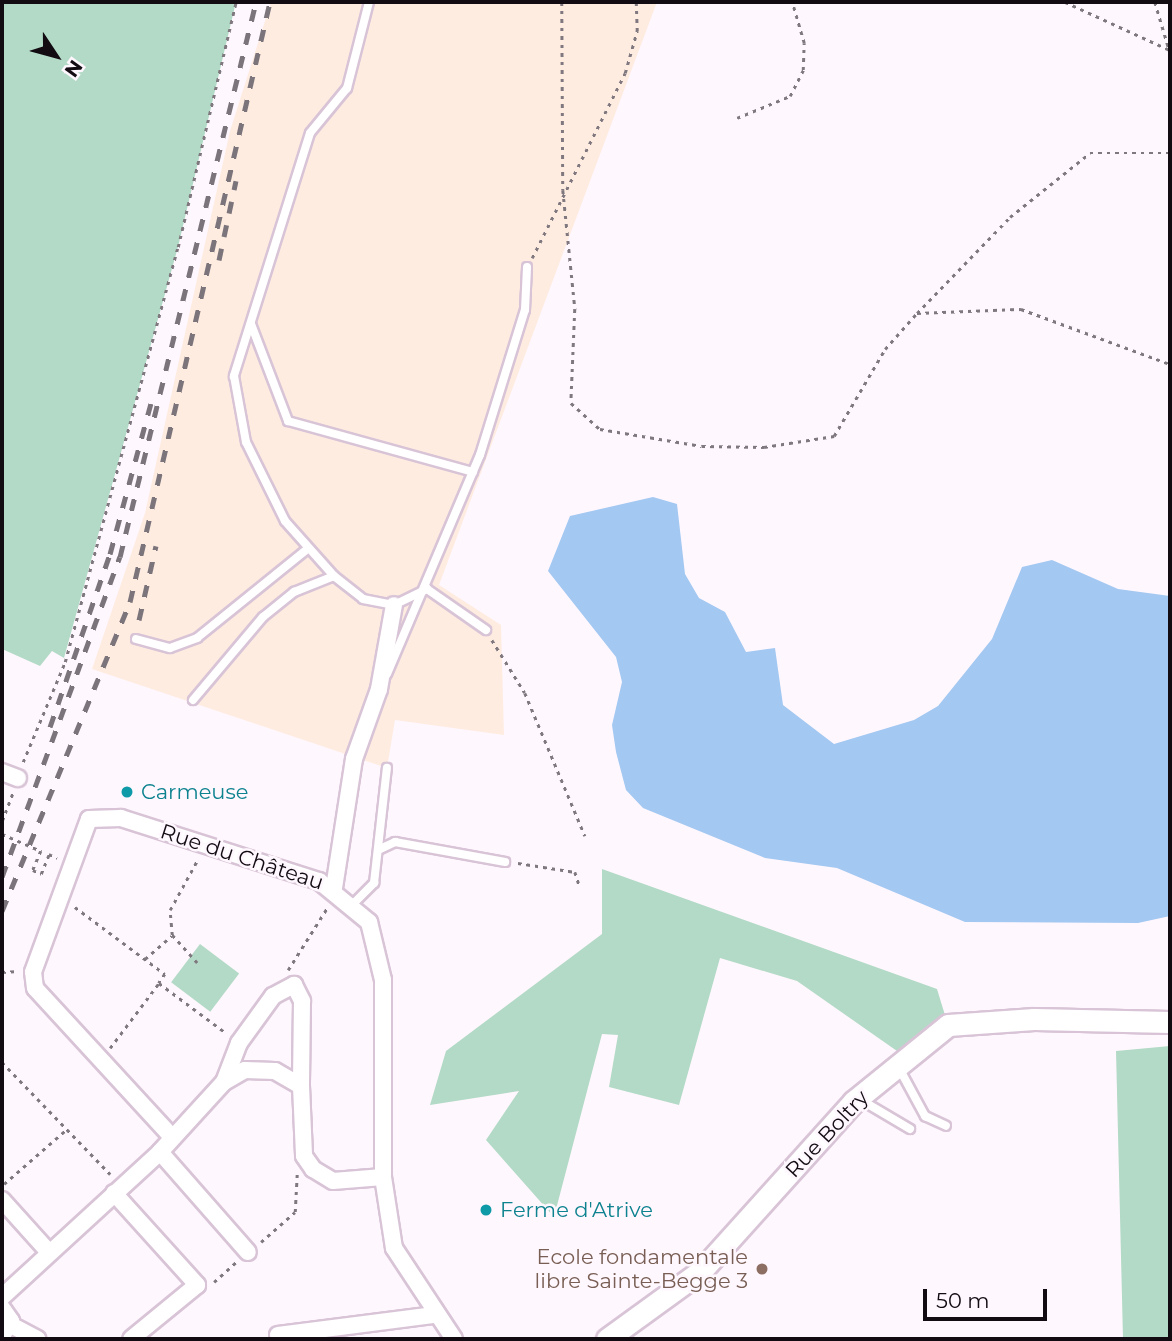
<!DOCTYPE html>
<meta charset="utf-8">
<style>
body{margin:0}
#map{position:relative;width:1172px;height:1341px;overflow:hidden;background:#fff7fe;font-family:Montserrat,sans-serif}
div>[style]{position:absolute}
.industrial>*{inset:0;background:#feece1}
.green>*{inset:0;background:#b3dac6;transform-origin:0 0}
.water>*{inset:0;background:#a3c8f1}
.path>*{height:2.5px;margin-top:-1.25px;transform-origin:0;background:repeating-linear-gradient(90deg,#80787f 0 3.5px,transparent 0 8.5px)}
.roads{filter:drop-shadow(2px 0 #d8c4d6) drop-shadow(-2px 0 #d8c4d6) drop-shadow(0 2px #d8c4d6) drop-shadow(0 -2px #d8c4d6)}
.lane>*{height:8px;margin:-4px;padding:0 4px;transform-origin:4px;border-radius:4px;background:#fff}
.street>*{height:16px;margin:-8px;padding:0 8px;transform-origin:8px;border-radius:8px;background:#fff}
.secondary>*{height:21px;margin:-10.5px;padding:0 10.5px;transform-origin:10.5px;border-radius:10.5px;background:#fff}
.rail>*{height:5px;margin-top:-2.5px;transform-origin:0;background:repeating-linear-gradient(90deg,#7b747b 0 12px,transparent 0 24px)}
.path-bridge>*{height:2.5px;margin-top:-1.25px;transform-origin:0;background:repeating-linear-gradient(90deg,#80787f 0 3.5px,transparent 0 8.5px)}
.dots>*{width:19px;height:19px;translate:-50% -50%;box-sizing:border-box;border:4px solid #fff7fe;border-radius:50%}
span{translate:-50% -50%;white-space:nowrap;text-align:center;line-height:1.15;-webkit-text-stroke:5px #fff7fe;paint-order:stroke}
.culture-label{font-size:21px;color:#0d838f}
.left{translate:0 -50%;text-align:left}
.street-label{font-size:21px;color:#120b12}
.education-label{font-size:21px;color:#785e54}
.right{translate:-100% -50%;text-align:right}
.frame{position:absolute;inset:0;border:4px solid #120b12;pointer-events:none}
.north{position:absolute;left:21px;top:21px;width:70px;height:70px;-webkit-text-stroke:5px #fff7fe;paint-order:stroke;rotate:126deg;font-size:19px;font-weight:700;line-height:28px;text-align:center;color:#120b12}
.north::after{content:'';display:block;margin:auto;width:24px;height:32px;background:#120b12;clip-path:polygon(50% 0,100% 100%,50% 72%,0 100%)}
.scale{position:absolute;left:923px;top:1289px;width:124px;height:32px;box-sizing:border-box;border:4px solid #120b12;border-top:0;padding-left:9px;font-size:21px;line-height:24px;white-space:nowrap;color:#120b12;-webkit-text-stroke:5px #fff7fe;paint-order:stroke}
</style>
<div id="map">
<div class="industrial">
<div style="clip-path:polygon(271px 2px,657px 2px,439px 585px,501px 625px,504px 735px,395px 720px,387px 768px,92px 669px,145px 513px,230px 131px)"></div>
</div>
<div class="green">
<div style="clip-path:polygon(2px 2px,236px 2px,178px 247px,64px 658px,52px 651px,40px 666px,2px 649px)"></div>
<div style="clip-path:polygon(602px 869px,937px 989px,948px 1025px,907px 1058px,797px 981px,720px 958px,679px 1105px,609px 1087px,618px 1035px,602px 1034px,554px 1217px,486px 1140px,519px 1091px,430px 1105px,446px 1051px,602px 934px)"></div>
<div style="left:200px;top:944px;width:49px;height:48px;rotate:37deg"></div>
<div style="clip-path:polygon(1170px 1046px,1170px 1339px,1123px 1339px,1116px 1051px)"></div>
</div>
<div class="water">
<div style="clip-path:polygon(653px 497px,677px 504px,685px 574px,699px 598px,725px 612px,746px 652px,775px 648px,783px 705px,834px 744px,914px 720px,938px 706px,992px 639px,1022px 567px,1052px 560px,1118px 589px,1170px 596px,1170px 916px,1138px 923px,965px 922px,837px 868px,765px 858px,643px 808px,626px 790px,616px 752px,612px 725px,622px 682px,616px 657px,548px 571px,570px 516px)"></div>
</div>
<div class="path">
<div style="left:562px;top:2px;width:188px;rotate:89.7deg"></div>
<div style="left:563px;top:190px;width:120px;rotate:84.2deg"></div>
<div style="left:575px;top:309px;width:94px;rotate:92.4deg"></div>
<div style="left:571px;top:403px;width:39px;rotate:42deg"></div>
<div style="left:600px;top:429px;width:103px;rotate:9.5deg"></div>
<div style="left:702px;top:446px;width:62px;rotate:0.9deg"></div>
<div style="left:764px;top:447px;width:71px;rotate:-8.9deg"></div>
<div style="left:834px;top:436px;width:101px;rotate:-59.6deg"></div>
<div style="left:885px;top:349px;width:48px;rotate:-48.4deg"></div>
<div style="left:917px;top:313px;width:104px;rotate:-2.2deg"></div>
<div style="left:1021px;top:309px;width:159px;rotate:20.3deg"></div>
<div style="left:1065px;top:2px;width:115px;rotate:24.6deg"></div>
<div style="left:1155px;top:2px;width:49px;rotate:73.4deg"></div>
<div style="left:737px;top:118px;width:57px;rotate:-22.5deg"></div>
<div style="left:790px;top:96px;width:29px;rotate:-63deg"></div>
<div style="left:803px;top:70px;width:27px;rotate:-88deg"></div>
<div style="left:804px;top:43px;width:43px;rotate:-106.3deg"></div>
<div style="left:532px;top:258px;width:207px;rotate:-63.3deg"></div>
<div style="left:625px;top:73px;width:44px;rotate:-74.1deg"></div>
<div style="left:637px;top:31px;width:29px;rotate:-92deg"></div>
<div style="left:917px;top:313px;width:134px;rotate:-45.9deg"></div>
<div style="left:1010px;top:217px;width:102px;rotate:-38.7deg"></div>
<div style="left:1090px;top:153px;width:80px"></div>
<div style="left:492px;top:640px;width:62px;rotate:58.1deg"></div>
<div style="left:525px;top:693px;width:155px;rotate:67.2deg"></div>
<div style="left:23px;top:762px;width:108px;rotate:-67.2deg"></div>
<div style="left:65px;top:662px;width:430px;rotate:-74.8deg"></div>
<div style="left:178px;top:247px;width:252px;rotate:-76.7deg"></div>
<div style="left:2px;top:821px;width:31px;rotate:-69deg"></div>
<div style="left:41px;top:851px;width:21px;rotate:113deg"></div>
<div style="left:33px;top:870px;width:9px;rotate:27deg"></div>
<div style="left:41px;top:874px;width:22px;rotate:-68deg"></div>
<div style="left:49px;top:854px;width:9px;rotate:27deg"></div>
<div style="left:518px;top:863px;width:58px;rotate:9deg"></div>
<div style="left:575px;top:872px;width:16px;rotate:72deg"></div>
<div style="left:75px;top:907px;width:112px;rotate:36.7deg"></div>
<div style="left:165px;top:974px;width:11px;rotate:124deg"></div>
<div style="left:159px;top:983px;width:84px;rotate:36.7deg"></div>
<div style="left:145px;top:959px;width:35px;rotate:-41deg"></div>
<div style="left:197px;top:963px;width:38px;rotate:-132deg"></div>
<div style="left:172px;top:935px;width:25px;rotate:-95deg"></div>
<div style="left:170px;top:910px;width:58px;rotate:-61.2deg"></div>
<div style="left:288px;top:970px;width:73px;rotate:-57.8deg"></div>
<div style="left:2px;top:972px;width:17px;rotate:-3deg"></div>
<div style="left:110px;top:1048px;width:81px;rotate:-53deg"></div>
<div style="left:2px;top:1062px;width:156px;rotate:46deg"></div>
<div style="left:4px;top:1184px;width:84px;rotate:-41.1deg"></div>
<div style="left:261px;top:1242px;width:45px;rotate:-41.4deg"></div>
<div style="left:295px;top:1212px;width:39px;rotate:-87deg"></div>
<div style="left:214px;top:1282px;width:31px;rotate:-42deg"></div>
</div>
<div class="roads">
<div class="lane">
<div style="left:369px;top:2px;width:89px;rotate:104.3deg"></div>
<div style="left:347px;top:88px;width:58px;rotate:129.4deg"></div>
<div style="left:310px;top:133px;width:255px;rotate:107.4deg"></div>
<div style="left:234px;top:376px;width:67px;rotate:79.7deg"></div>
<div style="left:246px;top:442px;width:88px;rotate:63.7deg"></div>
<div style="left:285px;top:521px;width:74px;rotate:48.3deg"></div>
<div style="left:334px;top:576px;width:37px;rotate:38deg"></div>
<div style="left:363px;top:599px;width:32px;rotate:11deg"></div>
<div style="left:394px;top:605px;width:37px;rotate:-26deg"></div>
<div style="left:427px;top:589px;width:72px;rotate:34.8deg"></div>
<div style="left:251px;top:324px;width:104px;rotate:69.1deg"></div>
<div style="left:288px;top:421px;width:192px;rotate:15.4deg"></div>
<div style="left:136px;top:639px;width:35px;rotate:15deg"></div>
<div style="left:170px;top:648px;width:29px;rotate:-20deg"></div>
<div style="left:197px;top:638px;width:140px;rotate:-38.9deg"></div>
<div style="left:387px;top:674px;width:238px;rotate:-67deg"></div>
<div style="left:480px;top:455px;width:152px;rotate:-72.8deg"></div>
<div style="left:525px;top:310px;width:43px;rotate:-87.3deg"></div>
<div style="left:193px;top:700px;width:109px;rotate:-49.9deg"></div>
<div style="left:263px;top:617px;width:40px;rotate:-39deg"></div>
<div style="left:294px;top:592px;width:43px;rotate:-21.8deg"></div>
<div style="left:380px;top:849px;width:17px;rotate:-25deg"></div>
<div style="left:395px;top:842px;width:112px;rotate:10.3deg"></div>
<div style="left:351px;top:906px;width:33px;rotate:-45deg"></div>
<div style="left:374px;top:883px;width:116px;rotate:-83.6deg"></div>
<div style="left:899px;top:1068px;width:55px;rotate:61.6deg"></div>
<div style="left:925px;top:1116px;width:23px;rotate:25deg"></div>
<div style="left:861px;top:1100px;width:57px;rotate:30.6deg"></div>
</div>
<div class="street">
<div style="left:2px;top:772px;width:17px;rotate:21deg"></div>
<div style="left:334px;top:888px;width:131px;rotate:-81.2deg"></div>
<div style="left:354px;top:759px;width:74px;rotate:-70.3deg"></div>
<div style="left:379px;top:689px;width:85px;rotate:-79.9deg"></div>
<div style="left:224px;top:1082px;width:42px;rotate:-69deg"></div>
<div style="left:239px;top:1043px;width:58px;rotate:-54.1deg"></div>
<div style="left:273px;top:996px;width:24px;rotate:-28deg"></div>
<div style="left:294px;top:985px;width:18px;rotate:63deg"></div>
<div style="left:302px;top:1001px;width:85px;rotate:90.7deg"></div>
<div style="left:172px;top:1137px;width:202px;rotate:-132.6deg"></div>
<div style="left:35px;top:988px;width:16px;rotate:-97deg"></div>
<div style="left:33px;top:972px;width:163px;rotate:-69.9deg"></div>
<div style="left:89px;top:819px;width:32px;rotate:-2deg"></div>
<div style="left:121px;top:818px;width:208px;rotate:17.7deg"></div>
<div style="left:319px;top:881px;width:65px;rotate:39.4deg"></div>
<div style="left:369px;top:922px;width:60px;rotate:76.4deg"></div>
<div style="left:383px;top:980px;width:197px;rotate:90deg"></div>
<div style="left:383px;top:1177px;width:72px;rotate:81.2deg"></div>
<div style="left:394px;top:1248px;width:109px;rotate:56.6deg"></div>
<div style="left:160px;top:1152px;width:133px;rotate:48.7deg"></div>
<div style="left:114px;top:1193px;width:124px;rotate:47.9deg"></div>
<div style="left:197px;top:1285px;width:85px;rotate:140.7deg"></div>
<div style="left:2px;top:1200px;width:69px;rotate:48deg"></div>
<div style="left:2px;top:1297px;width:214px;rotate:-42.5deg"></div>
<div style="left:160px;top:1152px;width:95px;rotate:-47.6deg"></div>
<div style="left:224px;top:1082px;width:24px;rotate:-30deg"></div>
<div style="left:245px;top:1070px;width:30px;rotate:2deg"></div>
<div style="left:275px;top:1071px;width:30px;rotate:30deg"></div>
<div style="left:301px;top:1086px;width:70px;rotate:87.5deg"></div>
<div style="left:304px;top:1156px;width:16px;rotate:55deg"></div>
<div style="left:313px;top:1169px;width:23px;rotate:31deg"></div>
<div style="left:333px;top:1181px;width:50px;rotate:-4.6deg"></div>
<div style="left:2px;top:1308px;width:16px;rotate:55deg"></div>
<div style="left:11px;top:1321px;width:17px;rotate:121deg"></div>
<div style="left:11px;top:1325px;width:30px;rotate:28deg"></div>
<div style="left:278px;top:1335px;width:158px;rotate:-7.3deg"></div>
</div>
<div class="secondary">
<div style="left:607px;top:1339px;width:116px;rotate:-35.9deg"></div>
<div style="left:701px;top:1271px;width:227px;rotate:-48deg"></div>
<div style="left:853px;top:1102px;width:122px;rotate:-39deg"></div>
<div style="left:948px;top:1025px;width:86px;rotate:-4deg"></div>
<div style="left:1034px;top:1019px;width:136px;rotate:1.3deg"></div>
</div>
</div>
<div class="rail">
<div style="left:219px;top:260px;width:81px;rotate:-77.9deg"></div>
<div style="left:139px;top:620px;width:76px;rotate:-77.1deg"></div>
<div style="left:50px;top:727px;width:183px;rotate:-70.9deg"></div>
<div style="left:110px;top:554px;width:156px;rotate:-74.8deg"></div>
<div style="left:2px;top:877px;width:341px;rotate:-69.8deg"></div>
<div style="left:120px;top:557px;width:571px;rotate:-76.23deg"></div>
<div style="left:2px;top:911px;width:334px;rotate:-67.5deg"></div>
<div style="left:130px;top:602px;width:616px;rotate:-76.87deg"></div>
</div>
<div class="path-bridge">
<div style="left:2px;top:834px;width:43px;rotate:23.6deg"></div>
</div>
<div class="dots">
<div style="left:127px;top:792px;background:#0f9aa8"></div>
<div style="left:486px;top:1210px;background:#0f9aa8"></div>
<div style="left:762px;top:1269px;background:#8d6e63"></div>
</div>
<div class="culture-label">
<span class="left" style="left:141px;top:792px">Carmeuse</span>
<span class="left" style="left:500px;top:1210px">Ferme d'Atrive</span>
</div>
<div class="street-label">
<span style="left:242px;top:857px;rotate:18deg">Rue du Château</span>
<span style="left:827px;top:1134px;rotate:-47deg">Rue Boltry</span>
</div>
<div class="education-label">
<span class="right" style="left:748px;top:1269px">Ecole fondamentale<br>libre Sainte-Begge 3</span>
</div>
<div class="frame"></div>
<div class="north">N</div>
<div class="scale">50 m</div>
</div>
